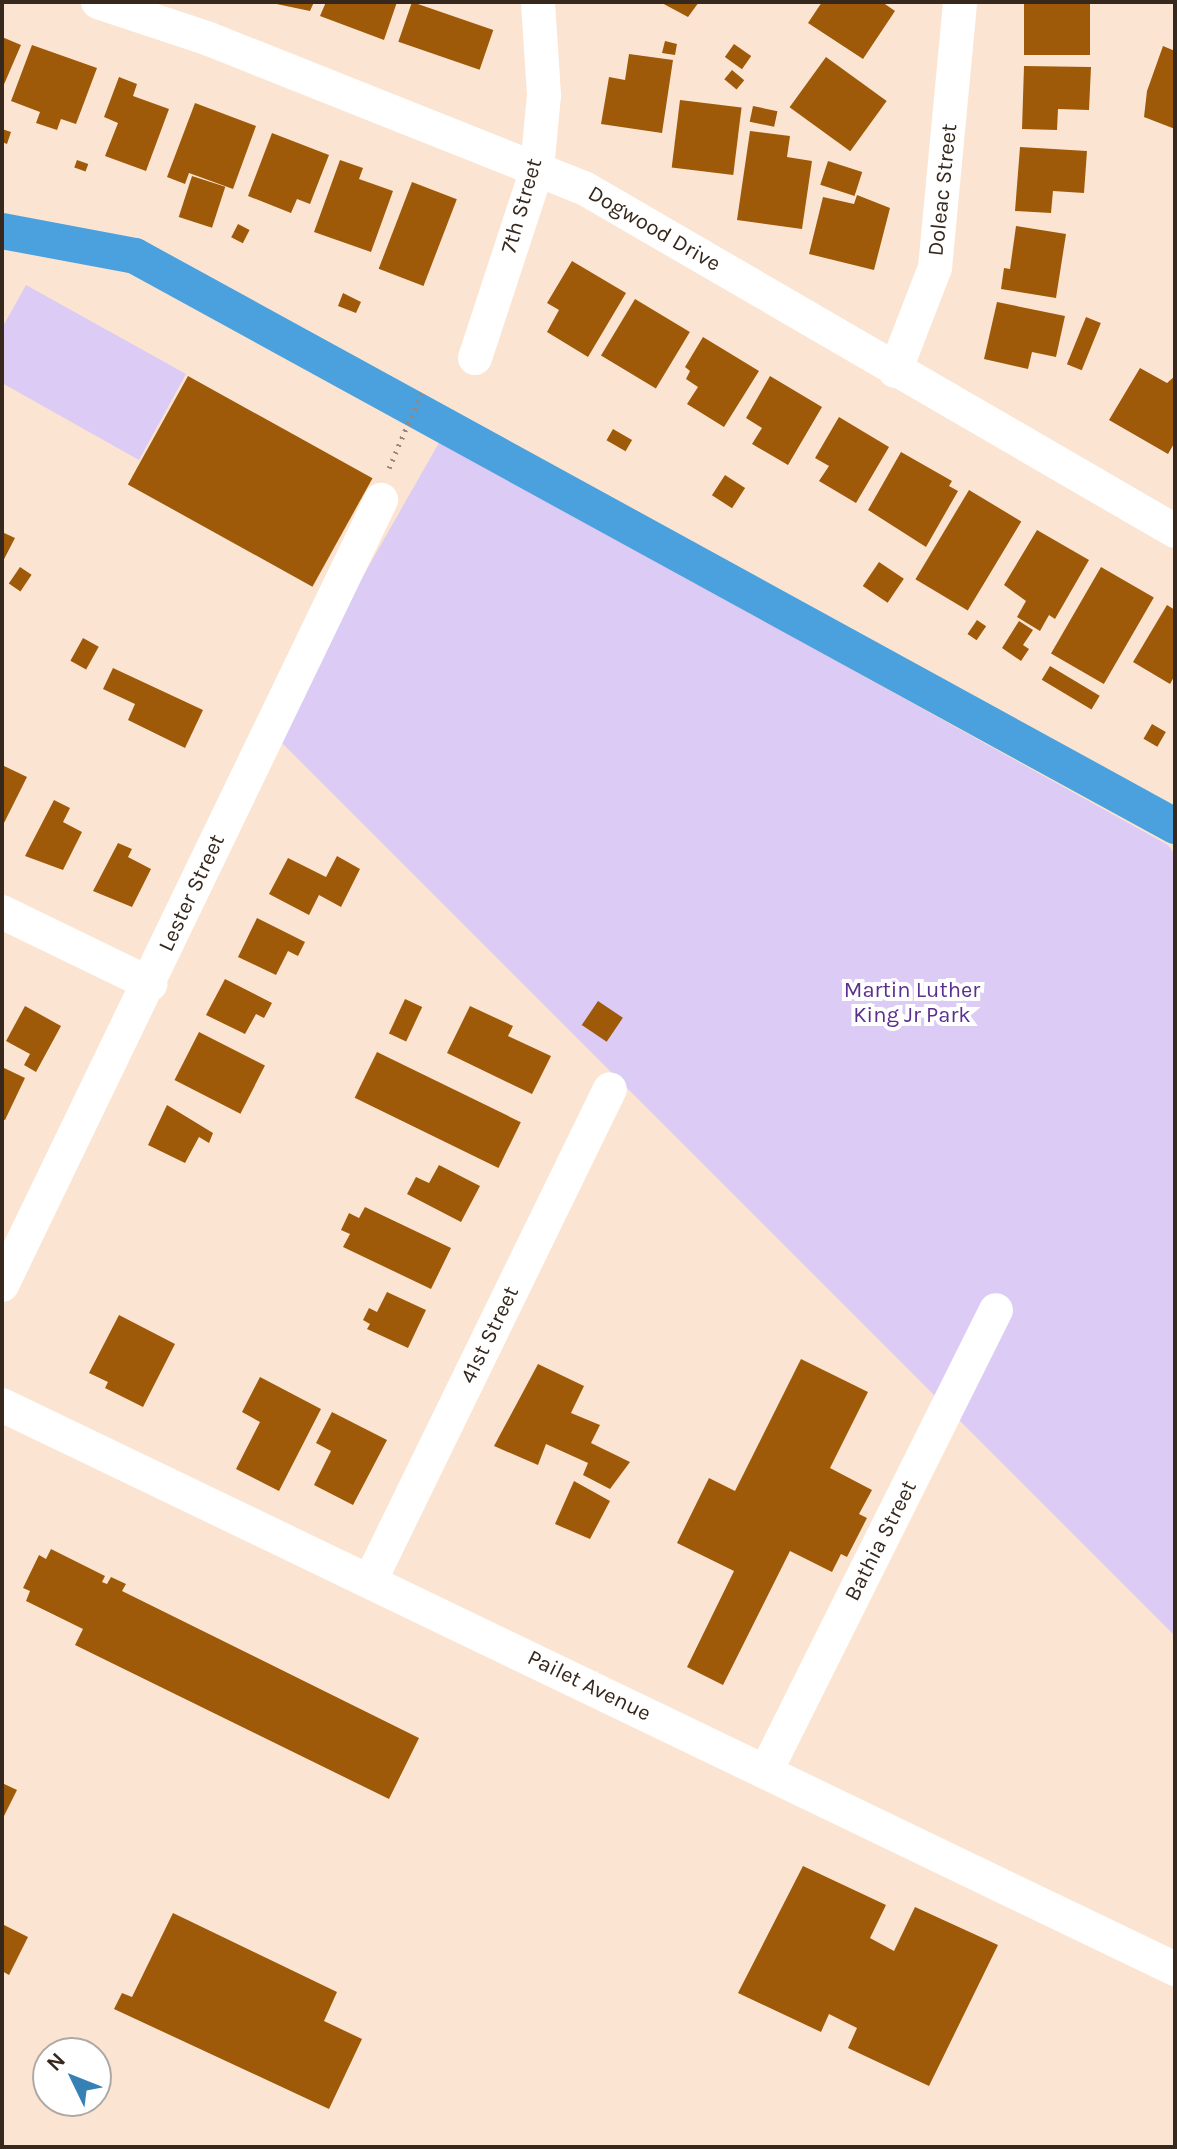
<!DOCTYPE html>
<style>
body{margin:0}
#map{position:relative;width:1177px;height:2149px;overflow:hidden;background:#fbe5d2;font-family:Karla,sans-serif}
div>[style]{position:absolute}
.green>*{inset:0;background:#dbcbf5}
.canal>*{height:36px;margin:-18px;padding:0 18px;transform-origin:18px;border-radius:18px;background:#4aa1dd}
.building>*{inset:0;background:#9e5a08;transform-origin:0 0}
.path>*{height:5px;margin-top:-2.5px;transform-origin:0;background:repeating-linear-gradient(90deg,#988677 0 2px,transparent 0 8px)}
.minor>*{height:34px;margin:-17px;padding:0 17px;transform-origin:17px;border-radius:17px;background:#fff}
span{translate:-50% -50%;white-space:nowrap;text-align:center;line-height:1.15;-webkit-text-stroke:8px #fff;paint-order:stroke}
.street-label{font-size:22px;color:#36281d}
.park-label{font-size:22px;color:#5b2f8e}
.frame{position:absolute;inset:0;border:4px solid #36281d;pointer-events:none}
.north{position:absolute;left:32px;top:2037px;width:80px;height:80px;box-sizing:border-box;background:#fff;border:2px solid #afa9a5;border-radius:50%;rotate:313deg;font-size:22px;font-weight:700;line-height:32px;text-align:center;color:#36281d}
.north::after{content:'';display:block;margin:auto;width:28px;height:36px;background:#3581b4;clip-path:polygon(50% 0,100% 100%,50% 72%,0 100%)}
</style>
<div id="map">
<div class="green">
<div style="clip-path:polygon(26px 285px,186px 374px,139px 460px,2px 383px,2px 328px)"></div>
<div style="clip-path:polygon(440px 441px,1168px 845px,1175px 855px,1175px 1636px,273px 734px)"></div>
</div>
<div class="canal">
<div style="left:2px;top:231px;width:135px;rotate:10.6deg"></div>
<div style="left:135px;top:256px;width:1186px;rotate:28.73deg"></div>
</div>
<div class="building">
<div style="clip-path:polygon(267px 2px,314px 2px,310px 11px)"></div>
<div style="clip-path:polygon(326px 2px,397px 2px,384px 40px,320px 16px)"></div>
<div style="left:412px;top:2px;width:86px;height:42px;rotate:19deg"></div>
<div style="clip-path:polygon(660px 2px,699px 2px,688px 17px)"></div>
<div style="clip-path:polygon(822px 2px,882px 2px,895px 11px,863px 59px,808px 23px)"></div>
<div style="left:1024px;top:2px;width:66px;height:53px"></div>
<div style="clip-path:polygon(2px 37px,21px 45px,2px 89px)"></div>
<div style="clip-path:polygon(665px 41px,677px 44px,675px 55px,662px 53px)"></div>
<div style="left:734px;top:44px;width:21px;height:16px;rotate:35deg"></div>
<div style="clip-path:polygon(32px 45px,97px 68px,76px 124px,61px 119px,57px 130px,36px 123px,40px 112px,11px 101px)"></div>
<div style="clip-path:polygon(1163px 46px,1175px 51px,1175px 129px,1144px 117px,1147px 91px)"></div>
<div style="clip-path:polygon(629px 54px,673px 60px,662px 133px,601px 124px,609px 77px,625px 80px)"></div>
<div style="left:826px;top:57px;width:75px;height:62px;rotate:36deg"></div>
<div style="clip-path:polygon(1024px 66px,1091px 67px,1089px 110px,1058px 109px,1057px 130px,1022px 129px)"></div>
<div style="left:732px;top:70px;width:16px;height:12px;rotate:40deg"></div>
<div style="clip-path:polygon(119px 77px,137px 84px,133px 96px,169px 109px,146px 171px,105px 156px,118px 123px,104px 117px)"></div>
<div style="left:680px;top:100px;width:62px;height:68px;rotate:7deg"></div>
<div style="clip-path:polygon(195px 103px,256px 126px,233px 189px,189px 173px,185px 184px,167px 177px)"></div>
<div style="left:753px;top:106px;width:25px;height:16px;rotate:12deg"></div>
<div style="clip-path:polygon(2px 129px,11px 132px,7px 144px,2px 142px)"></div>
<div style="clip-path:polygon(750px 131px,790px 136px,787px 157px,812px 161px,802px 229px,737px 220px)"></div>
<div style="clip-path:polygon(272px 133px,329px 155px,310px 204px,297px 199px,291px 213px,248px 196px)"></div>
<div style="clip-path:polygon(1020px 147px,1087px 151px,1084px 193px,1053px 191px,1051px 213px,1015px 211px)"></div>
<div style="left:77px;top:160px;width:12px;height:8px;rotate:20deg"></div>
<div style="clip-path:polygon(340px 160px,363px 168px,359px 179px,393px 191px,371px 252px,314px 232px)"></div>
<div style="left:828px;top:161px;width:36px;height:25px;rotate:18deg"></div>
<div style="left:192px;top:176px;width:35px;height:43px;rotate:18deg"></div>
<div style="left:412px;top:182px;width:48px;height:93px;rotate:21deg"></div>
<div style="clip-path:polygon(857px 195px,890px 208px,874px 270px,809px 254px,823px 197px,854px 204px)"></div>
<div style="left:238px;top:224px;width:13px;height:15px;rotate:27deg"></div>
<div style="clip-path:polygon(1016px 226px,1066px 234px,1056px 298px,1001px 289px,1004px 268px,1010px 269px)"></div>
<div style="clip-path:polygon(572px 261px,626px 293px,588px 357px,547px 332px,559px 310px,547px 303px)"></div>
<div style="clip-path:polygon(343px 293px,361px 302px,356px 313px,338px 306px)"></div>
<div style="left:635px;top:299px;width:64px;height:66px;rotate:31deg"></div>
<div style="clip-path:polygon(997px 302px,1065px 316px,1056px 357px,1032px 352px,1028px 369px,984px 359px)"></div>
<div style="left:1086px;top:317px;width:16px;height:51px;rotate:22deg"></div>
<div style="clip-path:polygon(703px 337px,759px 371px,724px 427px,687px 404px,698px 387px,686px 379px,690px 371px,685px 367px)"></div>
<div style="clip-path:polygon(1140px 368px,1167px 383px,1175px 376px,1175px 442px,1168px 454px,1109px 420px)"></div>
<div style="left:188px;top:376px;width:211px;height:124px;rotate:29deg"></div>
<div style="clip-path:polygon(770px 376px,822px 407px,788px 465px,752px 444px,762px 428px,746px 418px)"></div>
<div style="clip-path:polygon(839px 417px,889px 447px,856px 503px,819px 481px,829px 466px,815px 458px)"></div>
<div style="left:613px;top:429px;width:22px;height:13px;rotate:30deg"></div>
<div style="clip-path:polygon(901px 452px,952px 481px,949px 486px,958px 491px,926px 547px,868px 510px)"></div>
<div style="left:725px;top:475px;width:24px;height:24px;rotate:33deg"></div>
<div style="left:969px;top:490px;width:61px;height:104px;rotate:31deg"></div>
<div style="clip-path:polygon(1037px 530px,1089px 560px,1055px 619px,1049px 615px,1040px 631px,1017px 617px,1026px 601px,1004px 585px)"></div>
<div style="clip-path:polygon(2px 532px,15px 538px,2px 563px)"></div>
<div style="left:879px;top:562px;width:30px;height:29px;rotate:34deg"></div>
<div style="left:20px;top:567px;width:14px;height:20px;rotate:34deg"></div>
<div style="left:1101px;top:567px;width:61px;height:100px;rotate:30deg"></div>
<div style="clip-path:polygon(1167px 605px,1175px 610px,1175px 675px,1170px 684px,1133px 662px)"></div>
<div style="left:977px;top:620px;width:11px;height:17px;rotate:34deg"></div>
<div style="clip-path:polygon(1019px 621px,1033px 630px,1023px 645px,1029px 649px,1021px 661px,1002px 648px)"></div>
<div style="left:83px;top:638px;width:18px;height:26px;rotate:29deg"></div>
<div style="left:1050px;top:666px;width:58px;height:16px;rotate:31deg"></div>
<div style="clip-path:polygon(113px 668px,203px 710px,185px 748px,128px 720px,135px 704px,103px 689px)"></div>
<div style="left:1152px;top:724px;width:16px;height:17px;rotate:30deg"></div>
<div style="clip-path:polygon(2px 765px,27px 777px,2px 827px)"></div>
<div style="clip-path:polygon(54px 800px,70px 808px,63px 822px,82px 832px,63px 870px,25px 856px)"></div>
<div style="clip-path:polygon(118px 843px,132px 849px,128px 857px,151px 869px,132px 907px,93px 891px)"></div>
<div style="clip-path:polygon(337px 856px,360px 869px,341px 907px,319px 895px,309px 915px,269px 894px,288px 858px,326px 877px)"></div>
<div style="clip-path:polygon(257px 918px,305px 942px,298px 956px,288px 951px,276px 975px,238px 957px)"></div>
<div style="clip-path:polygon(225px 979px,272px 1003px,264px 1018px,256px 1014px,245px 1034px,206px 1015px)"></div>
<div style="left:405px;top:999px;width:19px;height:38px;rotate:25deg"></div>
<div style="left:598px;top:1001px;width:30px;height:29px;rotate:34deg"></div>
<div style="clip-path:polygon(25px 1006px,61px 1026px,36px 1072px,24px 1065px,30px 1054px,6px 1041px)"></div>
<div style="clip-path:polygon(470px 1006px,513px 1026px,508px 1036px,551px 1056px,532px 1094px,447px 1053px)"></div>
<div style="left:199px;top:1032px;width:74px;height:54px;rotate:27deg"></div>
<div style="left:377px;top:1052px;width:160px;height:51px;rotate:26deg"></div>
<div style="clip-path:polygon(2px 1067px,25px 1078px,5px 1120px,2px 1119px)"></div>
<div style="clip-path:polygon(167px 1105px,213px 1133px,209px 1143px,199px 1137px,185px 1163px,148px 1145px)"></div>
<div style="clip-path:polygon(439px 1165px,480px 1186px,461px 1222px,407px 1194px,416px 1177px,429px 1183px)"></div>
<div style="clip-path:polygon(365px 1207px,451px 1248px,431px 1289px,343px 1247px,350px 1234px,341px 1230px,349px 1213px,359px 1218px)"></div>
<div style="clip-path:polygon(387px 1292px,426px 1310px,408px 1348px,367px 1329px,370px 1324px,363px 1320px,369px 1308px,377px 1312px)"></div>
<div style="clip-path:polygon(119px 1315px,175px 1344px,143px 1407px,105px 1388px,108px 1382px,89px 1373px)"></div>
<div style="clip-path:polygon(801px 1359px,868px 1392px,830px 1468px,872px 1490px,859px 1514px,867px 1518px,847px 1557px,841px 1554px,832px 1572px,790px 1551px,723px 1685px,687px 1667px,734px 1571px,677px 1543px,709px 1478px,735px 1491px)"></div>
<div style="clip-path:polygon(538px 1364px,584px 1386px,571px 1413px,600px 1425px,591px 1443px,630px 1462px,610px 1489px,583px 1475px,588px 1463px,546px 1444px,538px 1465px,494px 1446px)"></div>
<div style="clip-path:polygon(260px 1377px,321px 1409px,279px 1491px,236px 1469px,260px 1422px,242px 1412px)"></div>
<div style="clip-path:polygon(332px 1412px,387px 1440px,353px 1505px,314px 1485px,331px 1451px,316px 1443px)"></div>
<div style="clip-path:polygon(574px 1481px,610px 1501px,590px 1539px,555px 1524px)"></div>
<div style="clip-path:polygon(51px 1549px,105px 1576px,102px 1582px,107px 1584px,111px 1577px,126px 1584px,122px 1591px,419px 1738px,389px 1799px,75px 1645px,83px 1629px,26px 1601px,30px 1591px,23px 1588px,39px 1555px,46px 1559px)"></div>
<div style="clip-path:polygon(2px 1783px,17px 1790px,2px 1820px)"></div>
<div style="clip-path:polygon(803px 1866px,886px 1905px,870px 1938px,894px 1951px,915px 1907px,998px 1945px,929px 2086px,848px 2048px,857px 2028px,829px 2014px,821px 2032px,738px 1993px)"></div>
<div style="clip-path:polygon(173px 1913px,337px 1992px,324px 2021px,362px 2039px,329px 2109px,114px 2009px,122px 1993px,132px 1997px)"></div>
<div style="clip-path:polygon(2px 1924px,28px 1937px,9px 1975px,2px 1971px)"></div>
</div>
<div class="path">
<div style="left:389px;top:468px;width:86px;rotate:-66.7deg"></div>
</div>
<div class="minor">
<div style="left:98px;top:2px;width:117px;rotate:18.4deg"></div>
<div style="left:209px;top:39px;width:404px;rotate:21.7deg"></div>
<div style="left:584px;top:188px;width:683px;rotate:30.13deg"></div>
<div style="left:475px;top:358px;width:199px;rotate:-71.8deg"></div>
<div style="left:537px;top:169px;width:74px;rotate:-84.6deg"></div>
<div style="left:544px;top:95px;width:93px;rotate:-93.7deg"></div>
<div style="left:895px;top:371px;width:110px;rotate:-68.8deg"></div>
<div style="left:935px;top:268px;width:267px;rotate:-84.6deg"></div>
<div style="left:2px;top:912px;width:165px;rotate:25.9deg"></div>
<div style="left:2px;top:1285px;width:872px;rotate:-64.23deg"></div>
<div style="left:2px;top:1405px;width:1302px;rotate:25.68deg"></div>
<div style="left:370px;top:1581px;width:547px;rotate:-64deg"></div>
<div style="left:766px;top:1771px;width:515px;rotate:-63.48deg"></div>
</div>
<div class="street-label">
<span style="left:943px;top:190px;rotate:-84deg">Doleac Street</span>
<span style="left:522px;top:206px;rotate:-74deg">7th Street</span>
<span style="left:654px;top:229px;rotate:30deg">Dogwood Drive</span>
<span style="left:192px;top:893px;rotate:-65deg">Lester Street</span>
<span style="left:490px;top:1335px;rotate:-64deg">41st Street</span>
<span style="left:881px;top:1541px;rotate:-63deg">Bathia Street</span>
<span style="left:589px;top:1686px;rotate:26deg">Pailet Avenue</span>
</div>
<div class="park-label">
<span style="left:912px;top:1003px">Martin Luther<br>King Jr Park</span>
</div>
<div class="frame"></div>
<div class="north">N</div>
</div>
